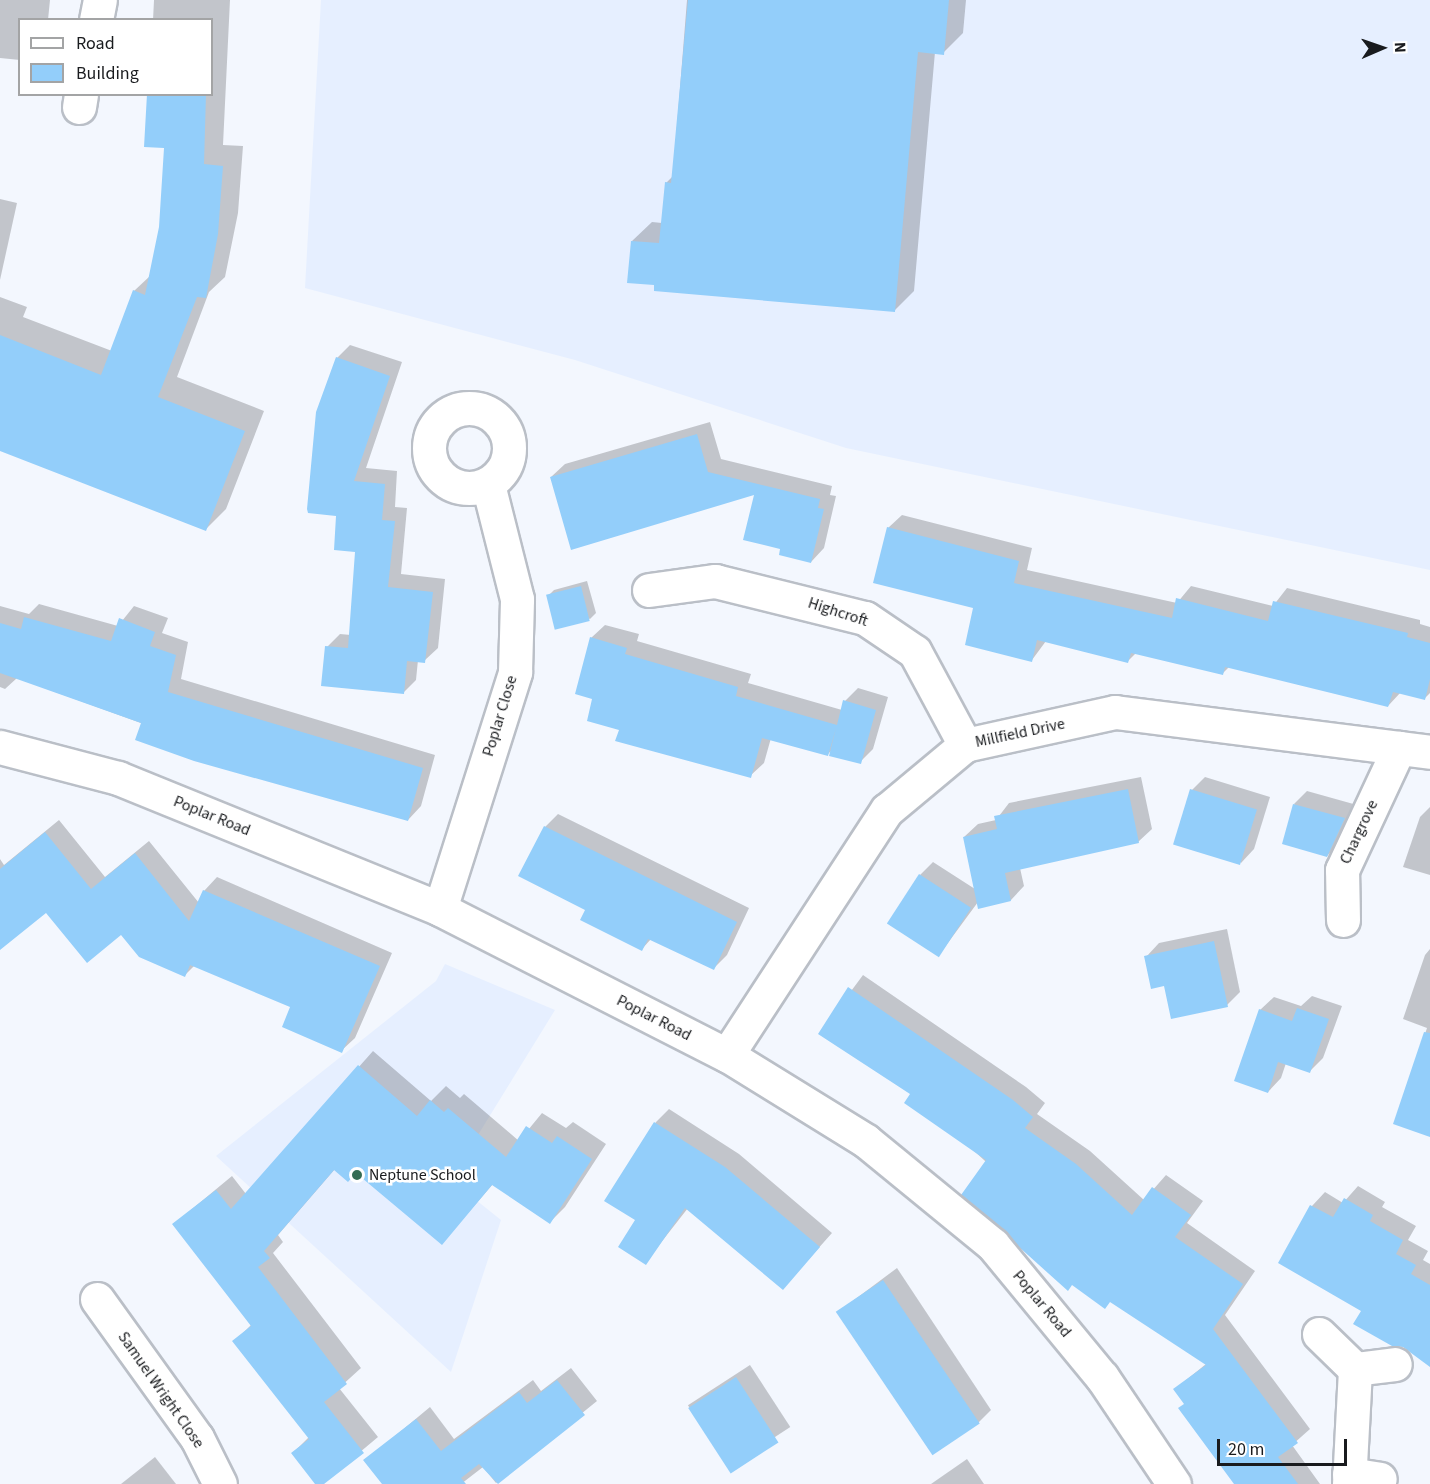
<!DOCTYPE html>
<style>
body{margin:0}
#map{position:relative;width:1430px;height:1484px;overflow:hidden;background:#f3f7fe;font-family:"Source Sans 3",sans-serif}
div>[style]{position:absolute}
.built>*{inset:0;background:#e6efff}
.shadow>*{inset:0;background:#0003;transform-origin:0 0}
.building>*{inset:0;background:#93cefa;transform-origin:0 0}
.roads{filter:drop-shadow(2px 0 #babfc7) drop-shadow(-2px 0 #babfc7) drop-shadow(0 2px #babfc7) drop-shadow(0 -2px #babfc7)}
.street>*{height:33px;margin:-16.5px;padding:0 16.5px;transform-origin:16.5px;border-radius:16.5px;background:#fff}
.street>.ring{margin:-16.5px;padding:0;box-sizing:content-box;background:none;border:33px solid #fff;border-radius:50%}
.dots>*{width:16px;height:16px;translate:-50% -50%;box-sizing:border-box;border:3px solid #fff;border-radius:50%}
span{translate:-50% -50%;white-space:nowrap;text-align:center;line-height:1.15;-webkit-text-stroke:5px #fff;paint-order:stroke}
.street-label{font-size:16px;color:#191b1e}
.poi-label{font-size:16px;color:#191b1e}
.left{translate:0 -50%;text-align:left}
.legend{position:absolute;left:18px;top:18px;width:195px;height:78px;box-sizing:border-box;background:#fff;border:2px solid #a3a4a5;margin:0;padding:8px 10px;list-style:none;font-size:18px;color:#191b1e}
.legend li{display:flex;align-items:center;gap:12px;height:30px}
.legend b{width:30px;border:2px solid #a3a4a5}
.north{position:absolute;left:1352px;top:18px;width:60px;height:60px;-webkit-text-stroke:4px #fff;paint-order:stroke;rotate:88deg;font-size:16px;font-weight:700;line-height:24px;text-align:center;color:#191b1e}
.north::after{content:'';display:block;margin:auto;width:21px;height:27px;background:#191b1e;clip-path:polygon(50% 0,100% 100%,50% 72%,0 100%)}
.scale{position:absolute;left:1217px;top:1439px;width:130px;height:27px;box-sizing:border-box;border:3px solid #191b1e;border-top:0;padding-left:8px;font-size:18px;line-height:21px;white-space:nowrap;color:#191b1e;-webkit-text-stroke:4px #fff;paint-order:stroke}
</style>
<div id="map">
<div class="built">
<div style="clip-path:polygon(321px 0,1430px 0,1430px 570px,846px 448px,575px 360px,305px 288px)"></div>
<div style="clip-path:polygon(445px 964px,555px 1010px,473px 1143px,466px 1192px,501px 1220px,451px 1372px,216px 1156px,436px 981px)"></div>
</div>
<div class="shadow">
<div style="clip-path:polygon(0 0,50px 0,48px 20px,20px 20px,20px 60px,0 58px)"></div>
<div style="clip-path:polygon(154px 0,230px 0,223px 145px,243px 146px,238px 213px,225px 277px,209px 292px,177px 377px,264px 411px,226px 509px,206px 529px,0 449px,0 297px,27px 307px,23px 317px,112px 351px,134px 291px,151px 275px,160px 228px,165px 147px,149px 94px,212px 94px,212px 20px,153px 20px)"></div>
<div style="clip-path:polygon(687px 0,966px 0,963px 33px,943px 53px,935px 52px,914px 291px,894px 311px,656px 284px,632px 241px,652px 222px,662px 223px,666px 183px,673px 176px)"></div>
<div style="clip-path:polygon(0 199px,17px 203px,0 280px)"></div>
<div style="clip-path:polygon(350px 345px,402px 362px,366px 468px,397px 471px,395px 507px,407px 508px,401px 574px,445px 579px,438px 648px,424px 661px,418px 660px,416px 680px,403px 693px,327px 647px,340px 634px,351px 635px,357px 550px,338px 514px,337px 358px)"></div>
<div style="clip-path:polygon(710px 422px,721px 459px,832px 486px,830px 495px,836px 496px,824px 548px,811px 562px,782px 548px,756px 493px,551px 477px,565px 464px)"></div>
<div style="clip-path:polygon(902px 515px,1032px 548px,1027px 570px,1177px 603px,1191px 586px,1273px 606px,1287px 588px,1420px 620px,1420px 624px,1430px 627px,1430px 693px,1424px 699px,1401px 692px,1388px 706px,1229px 667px,1222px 674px,1136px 653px,1128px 661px,1046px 641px,1032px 660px,888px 528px)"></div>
<div style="clip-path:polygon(587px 581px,596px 613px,590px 619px,547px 597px,554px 590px)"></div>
<div style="clip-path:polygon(39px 604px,118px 626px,134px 606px,168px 618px,162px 633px,188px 642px,181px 679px,435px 755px,421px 806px,408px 820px,17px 678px,5px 689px,0 687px,0 606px,29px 614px)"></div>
<div style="clip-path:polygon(605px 625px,639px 634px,637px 641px,751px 674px,748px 683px,842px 710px,845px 701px,858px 688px,888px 697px,873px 749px,860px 762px,832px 750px,828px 754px,771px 738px,764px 763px,750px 776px,620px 729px,594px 698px,591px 638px)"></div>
<div style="clip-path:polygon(1141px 777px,1152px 829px,1138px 842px,1020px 868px,1024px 886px,1011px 900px,978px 902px,939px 955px,920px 875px,933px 862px,975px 889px,964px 837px,978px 824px,996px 820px,1009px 803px)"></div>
<div style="clip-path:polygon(1205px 777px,1270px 797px,1254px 849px,1241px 863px,1192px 790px)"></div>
<div style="clip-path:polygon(1307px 791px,1357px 805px,1340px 842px,1327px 856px,1294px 804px)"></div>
<div style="clip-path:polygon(1430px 807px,1430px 875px,1403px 867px,1420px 817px)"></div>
<div style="clip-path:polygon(558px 814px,749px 908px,727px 955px,714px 968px,651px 939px,642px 949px,587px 909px,545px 827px)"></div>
<div style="clip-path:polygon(59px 820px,105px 877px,149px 841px,199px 903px,204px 891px,217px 877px,392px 953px,355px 1038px,341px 1051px,292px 1007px,195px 965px,184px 976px,121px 933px,46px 911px,0 923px,0 859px,4px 865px)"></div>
<div style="clip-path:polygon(1227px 929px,1240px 992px,1227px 1005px,1165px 984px,1146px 957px,1159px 943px)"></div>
<div style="clip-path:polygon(1430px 949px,1430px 1135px,1395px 1123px,1427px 1028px,1403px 1019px,1425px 955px)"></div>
<div style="clip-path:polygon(863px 975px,1026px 1087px,1045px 1103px,1037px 1114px,1090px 1151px,1144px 1200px,1166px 1175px,1203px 1201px,1187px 1223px,1255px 1271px,1225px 1315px,1310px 1429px,1292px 1445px,1320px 1484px,1237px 1484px,1175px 1389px,1206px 1364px,912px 1094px,820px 1033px)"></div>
<div style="clip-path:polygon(1312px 996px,1342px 1006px,1323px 1058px,1310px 1071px,1286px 1063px,1281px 1078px,1268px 1092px,1260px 1010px,1274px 997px,1301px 1006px)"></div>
<div style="clip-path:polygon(373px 1051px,431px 1101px,446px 1086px,460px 1098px,464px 1094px,519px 1141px,542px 1113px,566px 1128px,573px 1122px,606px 1144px,565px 1207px,550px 1222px,493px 1184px,442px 1243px,356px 1171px,335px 1169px,278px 1235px,283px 1242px,273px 1253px,361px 1368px,339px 1388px,378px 1437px,322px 1484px,317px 1484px,293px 1453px,309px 1437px,234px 1342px,252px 1324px,174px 1224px,232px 1176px,246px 1194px)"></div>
<div style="clip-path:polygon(669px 1109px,739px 1154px,832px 1233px,783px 1288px,688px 1208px,645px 1263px,637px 1220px,606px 1200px,656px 1122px)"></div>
<div style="clip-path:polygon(1358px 1186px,1385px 1202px,1382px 1207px,1416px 1226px,1408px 1240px,1428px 1251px,1423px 1260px,1430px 1264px,1430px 1365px,1363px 1311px,1280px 1263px,1312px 1206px,1325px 1192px,1343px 1203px)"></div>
<div style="clip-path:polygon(897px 1268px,991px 1410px,978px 1423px,838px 1312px)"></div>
<div style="left:750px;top:1365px;width:74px;height:74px;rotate:57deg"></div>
<div style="clip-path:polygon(571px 1368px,597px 1401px,496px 1483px,483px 1467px,461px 1484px,384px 1484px,365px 1461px,430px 1407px,454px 1439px,533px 1380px,541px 1391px)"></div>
<div style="clip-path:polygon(155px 1457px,176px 1484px,121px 1484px)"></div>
<div style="clip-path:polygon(967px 1459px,984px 1484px,931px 1484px)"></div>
</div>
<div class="building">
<div style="clip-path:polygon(688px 0,949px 0,944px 55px,918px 52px,895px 312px,654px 291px,654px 285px,627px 283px,631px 241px,659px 243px,665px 182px,671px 183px)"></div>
<div style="clip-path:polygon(147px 94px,206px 94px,204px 164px,223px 166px,218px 234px,206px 298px,197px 297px,158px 397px,245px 431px,206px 531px,0 451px,0 335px,101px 375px,133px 290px,145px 295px,159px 227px,164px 148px,144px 147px)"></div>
<div style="clip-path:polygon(336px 357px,390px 376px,354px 481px,385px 484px,382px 520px,395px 521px,388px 587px,433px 592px,425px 663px,407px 661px,404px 694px,321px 686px,325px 646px,348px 648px,355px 552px,334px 550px,336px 516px,308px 513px,307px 509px,316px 412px)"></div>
<div style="clip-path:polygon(697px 434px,708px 472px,820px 499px,818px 508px,824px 509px,811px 563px,779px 555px,780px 549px,743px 540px,754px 495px,571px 550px,550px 477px)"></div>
<div style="clip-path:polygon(887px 527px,1019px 561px,1014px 583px,1172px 618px,1176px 598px,1268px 621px,1273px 601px,1408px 633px,1407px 637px,1430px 643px,1430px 679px,1425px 700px,1393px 692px,1388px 707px,1225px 667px,1223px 675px,1131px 653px,1128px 663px,1037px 640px,1032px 662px,965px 645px,973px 608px,873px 583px)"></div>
<div style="left:581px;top:586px;width:36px;height:36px;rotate:76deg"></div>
<div style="clip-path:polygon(24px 617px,111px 641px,119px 618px,155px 632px,150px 646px,176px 655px,168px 692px,423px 768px,408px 821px,194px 761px,135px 740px,141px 723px,0 673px,0 623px,21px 629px)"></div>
<div style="clip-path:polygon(590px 637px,627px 648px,625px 654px,738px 687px,736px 696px,837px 725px,843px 700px,876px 710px,861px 764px,829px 756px,836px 728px,828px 756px,762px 738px,751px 778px,615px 741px,619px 730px,587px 721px,592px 699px,575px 694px)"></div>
<div style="clip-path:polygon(1128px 789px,1139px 843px,1005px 873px,1011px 901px,978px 909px,963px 837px,997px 829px,994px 816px)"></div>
<div style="left:1190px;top:789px;width:70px;height:58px;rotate:17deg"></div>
<div style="clip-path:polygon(1293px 804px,1345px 818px,1327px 857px,1282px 844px)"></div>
<div style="clip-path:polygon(544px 826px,737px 922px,714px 970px,648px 939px,642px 951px,580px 920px,585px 910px,518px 876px)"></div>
<div style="clip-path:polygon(45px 832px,91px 889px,135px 853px,189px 921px,203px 890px,380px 966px,342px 1053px,282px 1027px,290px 1007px,190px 965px,185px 977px,139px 957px,121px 935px,87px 963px,46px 913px,0 950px,0 869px)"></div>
<div style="left:919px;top:874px;width:62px;height:59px;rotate:33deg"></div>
<div style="clip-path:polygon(1214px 941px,1228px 1007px,1171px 1019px,1164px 986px,1151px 989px,1144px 956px)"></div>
<div style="clip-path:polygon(848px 987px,1013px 1100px,1033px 1117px,1025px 1128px,1076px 1164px,1132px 1215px,1152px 1187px,1191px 1215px,1175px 1237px,1243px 1284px,1213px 1329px,1298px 1443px,1278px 1457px,1298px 1484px,1234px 1484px,1178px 1408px,1184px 1404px,1173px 1389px,1206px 1365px,1110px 1302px,1105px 1309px,1072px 1285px,1068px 1291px,961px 1195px,986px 1160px,904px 1103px,910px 1094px,818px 1034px)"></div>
<div style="clip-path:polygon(1297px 1008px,1329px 1019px,1310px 1073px,1278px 1062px,1268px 1093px,1234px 1081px,1259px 1009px,1292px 1021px)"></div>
<div style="clip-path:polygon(1424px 1032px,1430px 1033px,1430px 1137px,1393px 1124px)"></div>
<div style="clip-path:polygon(358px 1065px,417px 1116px,430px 1100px,444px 1112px,448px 1108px,506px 1157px,526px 1126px,552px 1143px,557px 1136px,592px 1159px,550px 1224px,492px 1185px,442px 1245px,356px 1173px,348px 1182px,334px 1170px,264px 1251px,270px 1258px,258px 1267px,347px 1384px,324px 1402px,364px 1453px,324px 1484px,315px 1484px,291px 1453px,309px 1439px,232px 1341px,251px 1326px,172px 1224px,216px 1190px,231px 1209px)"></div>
<div style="clip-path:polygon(654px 1122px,725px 1167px,820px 1247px,783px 1290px,685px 1208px,646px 1265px,618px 1247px,635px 1220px,604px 1201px)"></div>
<div style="clip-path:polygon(1344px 1198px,1373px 1215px,1370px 1221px,1403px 1240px,1396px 1254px,1416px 1265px,1411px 1274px,1430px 1285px,1430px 1367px,1403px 1347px,1392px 1346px,1353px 1324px,1361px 1311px,1278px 1263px,1310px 1205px,1333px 1217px)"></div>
<div style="left:883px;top:1280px;width:173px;height:57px;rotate:56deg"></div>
<div style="left:736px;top:1377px;width:78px;height:57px;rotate:57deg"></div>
<div style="clip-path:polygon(557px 1380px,585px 1415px,498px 1484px,479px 1464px,461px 1478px,466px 1484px,382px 1484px,363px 1460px,416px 1419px,441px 1451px,519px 1392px,527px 1403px)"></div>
</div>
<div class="roads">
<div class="street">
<div style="left:96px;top:20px;width:20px;rotate:-79deg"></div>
<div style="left:79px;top:107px;width:13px;rotate:-81deg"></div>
<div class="ring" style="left:429px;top:408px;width:47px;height:47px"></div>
<div style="left:649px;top:590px;width:67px;rotate:-7.8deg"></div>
<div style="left:715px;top:581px;width:154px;rotate:13.9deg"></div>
<div style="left:865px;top:618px;width:60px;rotate:34.2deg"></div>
<div style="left:915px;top:652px;width:106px;rotate:61.7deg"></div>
<div style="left:0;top:747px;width:122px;rotate:14.7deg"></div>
<div style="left:118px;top:778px;width:348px;rotate:22.1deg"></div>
<div style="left:440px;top:909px;width:322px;rotate:27deg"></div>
<div style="left:727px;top:1055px;width:163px;rotate:31.7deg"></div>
<div style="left:866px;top:1141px;width:164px;rotate:39.3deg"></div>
<div style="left:993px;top:1245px;width:171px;rotate:50.5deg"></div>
<div style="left:1102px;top:1377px;width:129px;rotate:56.1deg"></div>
<div style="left:440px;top:909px;width:249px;rotate:-72.4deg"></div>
<div style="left:515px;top:672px;width:73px;rotate:-88.4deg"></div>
<div style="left:517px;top:599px;width:119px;rotate:-104.2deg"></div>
<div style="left:1343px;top:920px;width:50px;rotate:-91.1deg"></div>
<div style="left:1342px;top:870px;width:135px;rotate:-65deg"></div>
<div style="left:727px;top:1055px;width:293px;rotate:-56.9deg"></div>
<div style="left:887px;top:810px;width:102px;rotate:-39.8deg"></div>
<div style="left:965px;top:745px;width:154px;rotate:-12.4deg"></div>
<div style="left:1115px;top:712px;width:318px;rotate:7.2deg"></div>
<div style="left:97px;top:1299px;width:171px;rotate:54.3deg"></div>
<div style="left:197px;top:1438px;width:51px;rotate:63.4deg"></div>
<div style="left:1319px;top:1334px;width:50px;rotate:44.2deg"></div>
<div style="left:1355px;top:1369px;width:40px;rotate:-7.1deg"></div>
<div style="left:1349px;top:1474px;width:31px;rotate:9deg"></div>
<div style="left:1349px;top:1484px;width:115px;rotate:-87deg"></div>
</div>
</div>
<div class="dots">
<div style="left:357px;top:1175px;background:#346c54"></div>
</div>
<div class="street-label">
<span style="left:838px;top:612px;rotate:18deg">Highcroft</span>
<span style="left:500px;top:716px;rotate:-73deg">Poplar Close</span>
<span style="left:1020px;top:733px;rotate:-12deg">Millfield Drive</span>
<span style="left:212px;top:816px;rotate:22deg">Poplar Road</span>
<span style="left:1359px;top:832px;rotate:-65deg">Chargrove</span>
<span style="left:654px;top:1018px;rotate:27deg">Poplar Road</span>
<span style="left:1042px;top:1304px;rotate:50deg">Poplar Road</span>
<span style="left:161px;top:1390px;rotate:55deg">Samuel Wright Close</span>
</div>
<div class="poi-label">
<span class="left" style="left:369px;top:1175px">Neptune School</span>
</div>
<ul class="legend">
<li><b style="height:8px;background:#fff"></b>Road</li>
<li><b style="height:16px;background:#93cefa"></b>Building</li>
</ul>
<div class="north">N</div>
<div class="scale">20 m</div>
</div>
